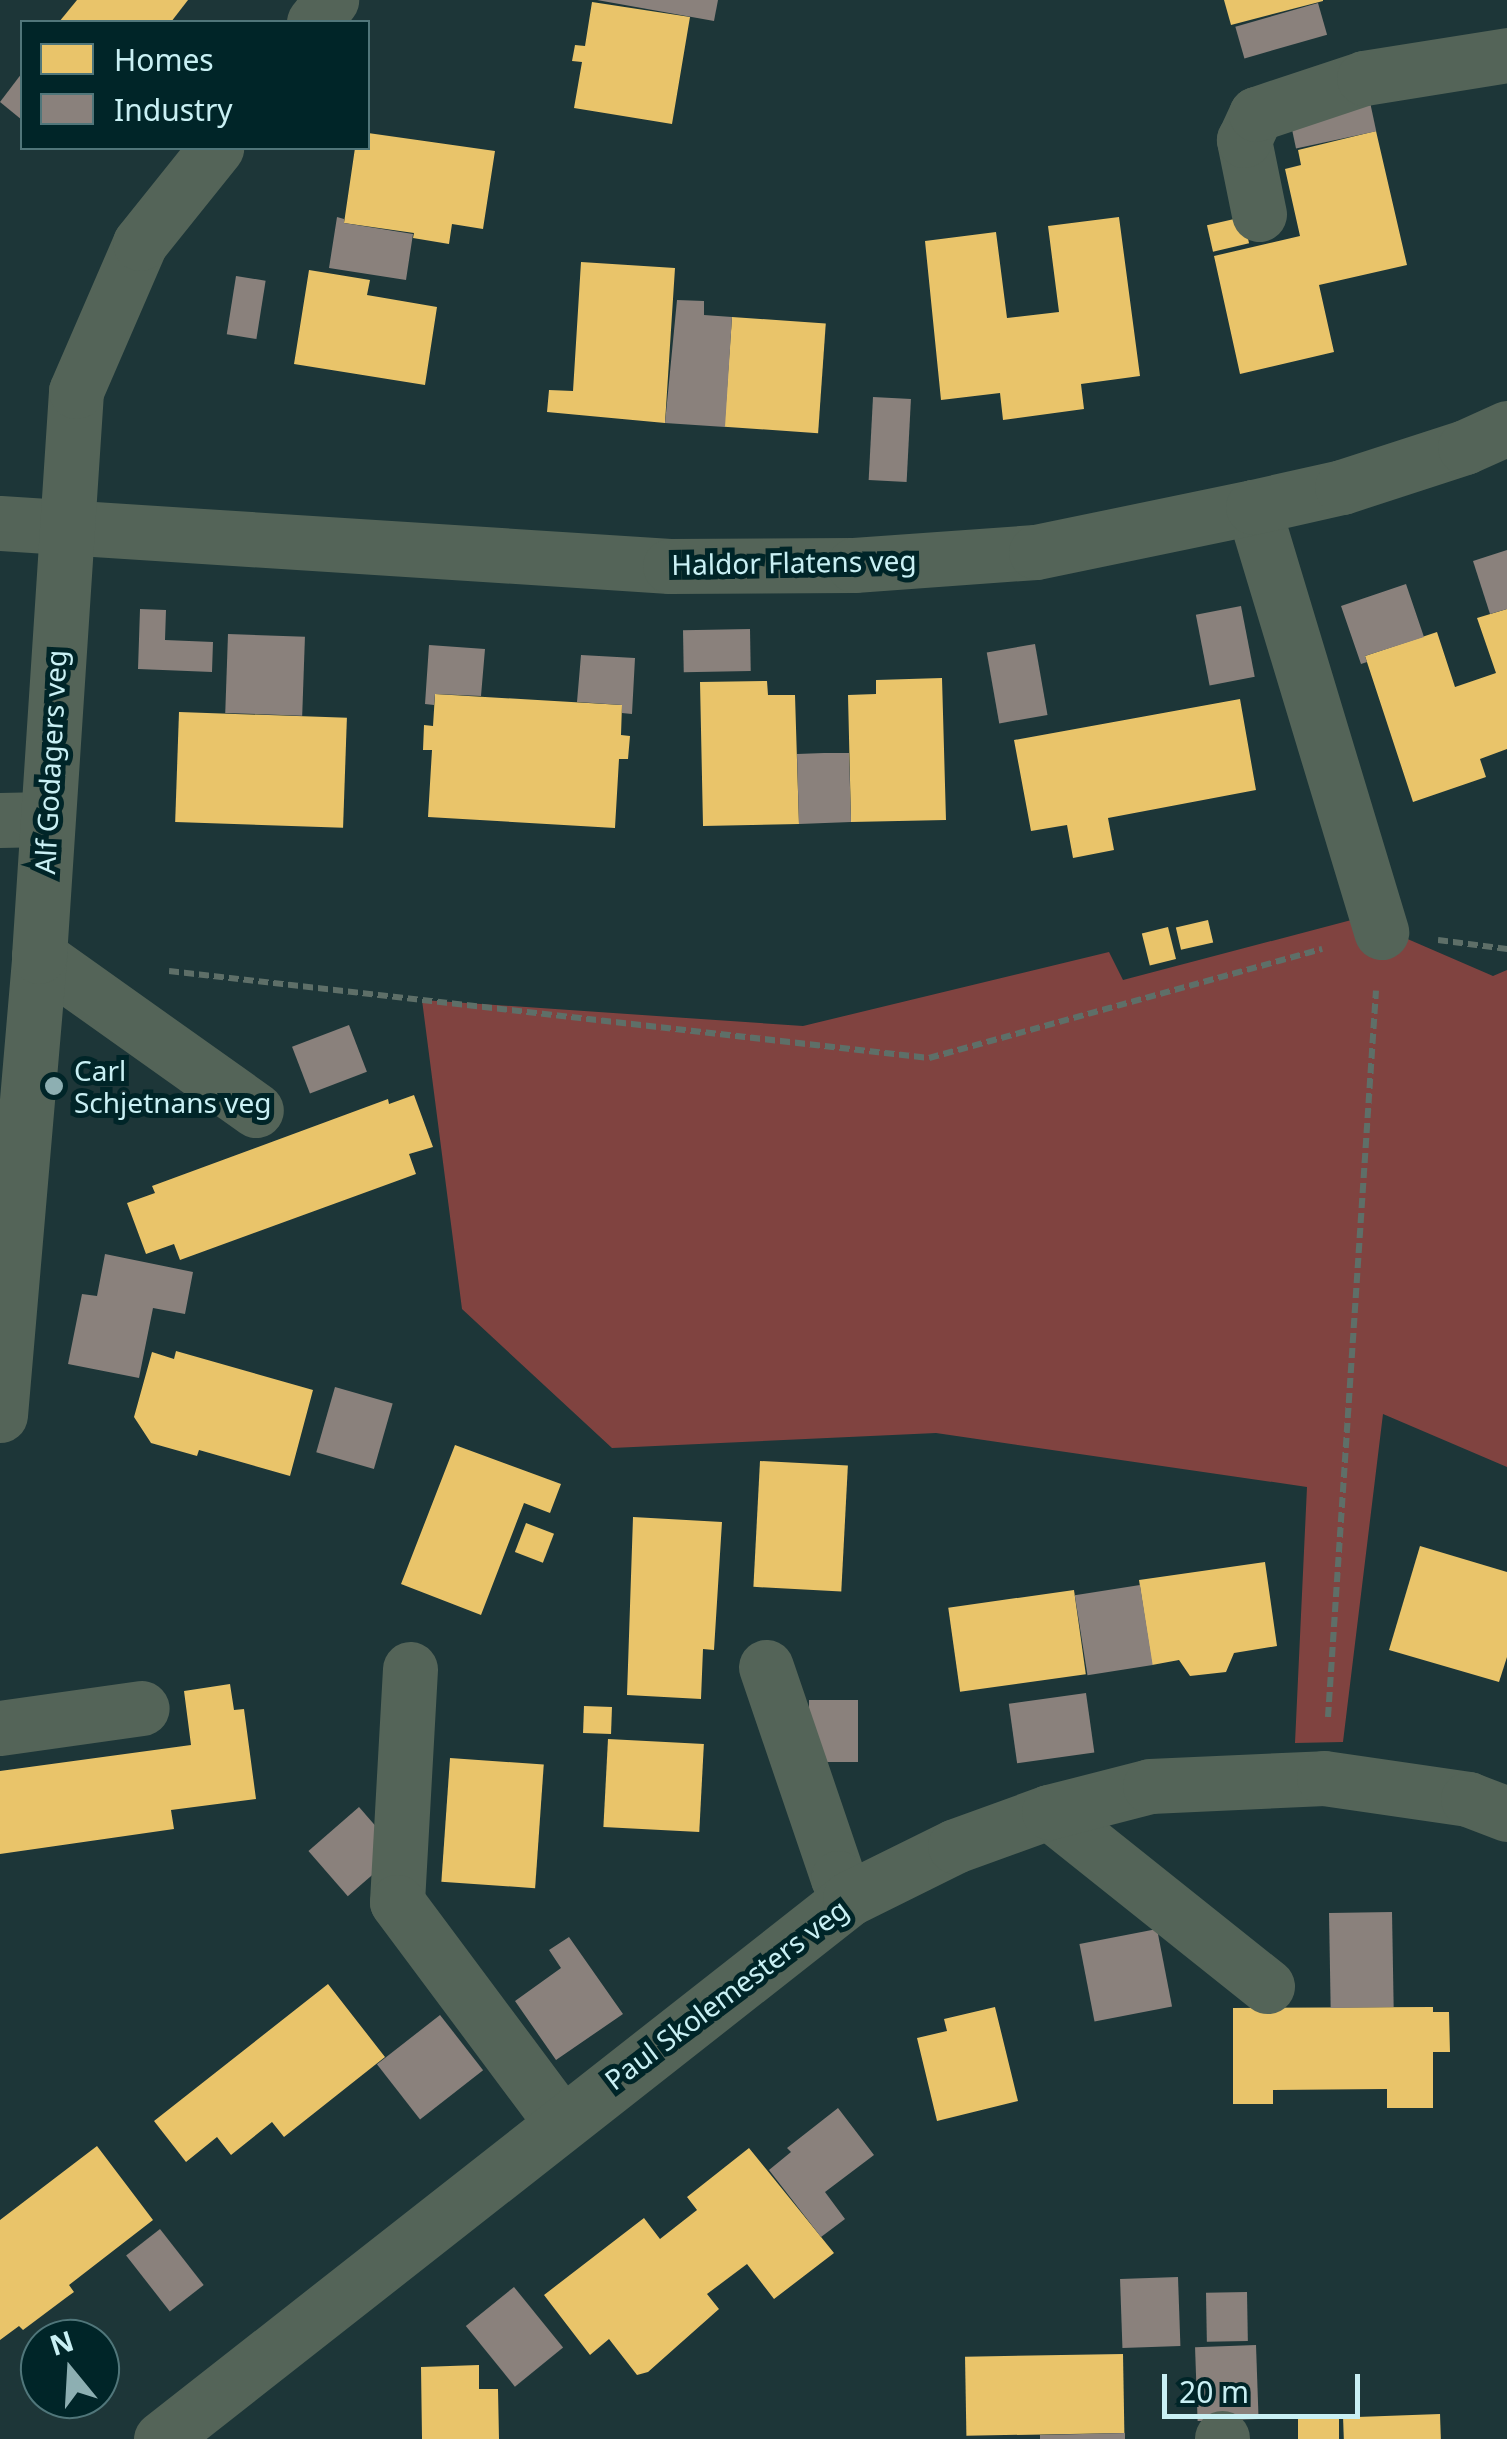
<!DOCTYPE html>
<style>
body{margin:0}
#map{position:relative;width:1507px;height:2439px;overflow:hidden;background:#1d3638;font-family:"Noto Sans",sans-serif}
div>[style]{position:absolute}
.green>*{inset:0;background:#804340}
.homes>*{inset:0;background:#e9c46a;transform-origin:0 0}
.industry>*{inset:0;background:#8a817c;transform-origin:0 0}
.path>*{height:6px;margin-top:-3px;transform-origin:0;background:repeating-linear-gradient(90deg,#5e6f68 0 10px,transparent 0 15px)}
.minor>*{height:55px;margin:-27.5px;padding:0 27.5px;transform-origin:27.5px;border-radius:27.5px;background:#546458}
.dots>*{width:28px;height:28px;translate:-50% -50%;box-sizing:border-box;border:5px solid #002528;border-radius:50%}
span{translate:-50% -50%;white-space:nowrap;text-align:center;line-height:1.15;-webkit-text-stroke:10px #002528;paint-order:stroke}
.street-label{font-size:28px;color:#c9f0f4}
.poi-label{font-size:28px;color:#c9f0f4}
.left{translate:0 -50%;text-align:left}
.legend{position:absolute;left:20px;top:20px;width:350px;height:130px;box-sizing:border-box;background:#002528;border:2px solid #50767a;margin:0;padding:12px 18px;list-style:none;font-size:30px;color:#c9f0f4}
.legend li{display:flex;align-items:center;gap:20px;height:50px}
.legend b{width:50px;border:2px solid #50767a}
.north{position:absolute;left:20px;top:2319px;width:100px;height:100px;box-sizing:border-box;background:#002528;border:2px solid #50767a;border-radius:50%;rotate:342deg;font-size:28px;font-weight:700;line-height:40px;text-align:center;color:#c9f0f4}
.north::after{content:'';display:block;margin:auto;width:35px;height:45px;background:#8dafb2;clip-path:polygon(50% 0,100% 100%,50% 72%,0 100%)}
.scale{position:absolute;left:1162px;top:2374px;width:198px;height:45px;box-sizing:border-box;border:5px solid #c9f0f4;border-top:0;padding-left:12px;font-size:30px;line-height:35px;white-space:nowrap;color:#c9f0f4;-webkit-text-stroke:8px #002528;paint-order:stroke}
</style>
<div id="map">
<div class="green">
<div style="clip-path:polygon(1359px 918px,1493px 976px,1507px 970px,1507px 1467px,1383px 1414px,1343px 1742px,1295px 1743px,1307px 1487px,936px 1433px,612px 1448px,462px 1309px,422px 1000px,803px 1026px,1109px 952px,1123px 980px)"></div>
</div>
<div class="homes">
<div style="clip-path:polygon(77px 0,188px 0,171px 22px,59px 22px)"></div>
<div style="clip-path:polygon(1224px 0,1323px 0,1323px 1px,1231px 25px)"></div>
<div style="clip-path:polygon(592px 2px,690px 17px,672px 124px,574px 108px,582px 62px,572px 61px,575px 45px,585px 46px)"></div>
<div style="clip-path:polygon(1376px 131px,1407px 265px,1319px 285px,1334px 352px,1240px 374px,1214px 256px,1300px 236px,1285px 169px,1301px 165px,1298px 150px)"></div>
<div style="clip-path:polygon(368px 133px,495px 151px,483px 229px,452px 224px,449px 244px,413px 238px,414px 233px,344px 223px,355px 148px,368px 148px)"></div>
<div style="clip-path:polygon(1119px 217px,1140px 376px,1081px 384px,1084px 409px,1003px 420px,1000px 393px,941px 400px,925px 241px,996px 232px,1007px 318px,1059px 312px,1048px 226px)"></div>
<div style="left:1243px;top:217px;width:27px;height:37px;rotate:77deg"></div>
<div style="clip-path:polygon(581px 262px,675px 268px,665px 423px,547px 412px,549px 390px,573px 391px)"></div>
<div style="clip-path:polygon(309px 270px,370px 280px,367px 295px,437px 307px,425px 385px,294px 364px)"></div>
<div style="left:732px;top:317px;width:94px;height:110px;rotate:4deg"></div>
<div style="clip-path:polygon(1507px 609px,1507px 749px,1480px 759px,1486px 777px,1413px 802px,1365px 656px,1437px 632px,1455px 687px,1496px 673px,1477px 618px)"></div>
<div style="clip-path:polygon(942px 678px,946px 820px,851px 822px,848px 695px,876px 694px,876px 680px)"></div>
<div style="clip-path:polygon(767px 681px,768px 695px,795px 695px,799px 824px,703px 826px,700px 682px)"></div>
<div style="clip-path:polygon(435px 694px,622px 705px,621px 735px,630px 736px,628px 759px,619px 759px,615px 828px,428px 817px,432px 750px,423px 750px,424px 725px,433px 726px)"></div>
<div style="clip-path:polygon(1240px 699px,1256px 790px,1108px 818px,1114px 850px,1073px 858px,1067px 825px,1031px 831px,1014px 740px)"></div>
<div style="left:179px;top:712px;width:168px;height:110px;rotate:2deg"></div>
<div style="left:1208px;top:920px;width:23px;height:33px;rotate:77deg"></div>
<div style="left:1168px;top:927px;width:33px;height:27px;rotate:76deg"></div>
<div style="clip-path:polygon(414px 1095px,433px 1147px,409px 1154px,416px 1174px,180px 1260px,174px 1244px,146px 1254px,127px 1203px,155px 1193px,152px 1186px,388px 1099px,389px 1104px)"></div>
<div style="clip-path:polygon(176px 1351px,313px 1390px,290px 1476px,199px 1450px,197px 1456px,151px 1443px,134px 1417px,152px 1352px,174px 1359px)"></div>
<div style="clip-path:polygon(455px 1445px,561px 1484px,550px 1513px,524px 1503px,481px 1615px,401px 1584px)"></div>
<div style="left:760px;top:1461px;width:88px;height:126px;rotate:3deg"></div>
<div style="clip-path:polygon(633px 1517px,722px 1522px,714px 1650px,703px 1649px,701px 1699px,627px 1695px)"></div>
<div style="left:526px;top:1523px;width:30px;height:31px;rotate:21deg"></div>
<div style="clip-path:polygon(1420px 1546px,1507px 1572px,1507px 1657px,1499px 1682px,1389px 1650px)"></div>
<div style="clip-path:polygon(1265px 1562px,1277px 1646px,1234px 1653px,1226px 1672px,1190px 1676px,1179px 1660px,1152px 1665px,1139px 1580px)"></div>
<div style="left:1074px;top:1590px;width:85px;height:127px;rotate:82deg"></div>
<div style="clip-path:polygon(230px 1684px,234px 1710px,244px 1709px,256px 1799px,171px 1810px,174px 1829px,0 1854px,0 1771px,191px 1745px,184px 1691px)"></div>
<div style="left:584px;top:1706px;width:28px;height:27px;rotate:2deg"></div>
<div style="left:608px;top:1739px;width:96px;height:88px;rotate:3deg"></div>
<div style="left:450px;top:1758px;width:94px;height:124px;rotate:4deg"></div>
<div style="clip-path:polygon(328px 1984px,385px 2057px,284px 2137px,272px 2122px,231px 2155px,217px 2137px,186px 2162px,154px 2121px)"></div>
<div style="clip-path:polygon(995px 2007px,1018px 2101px,937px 2121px,917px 2038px,947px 2031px,944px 2019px)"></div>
<div style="clip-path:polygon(1433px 2007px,1433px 2012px,1449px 2012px,1450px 2052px,1433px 2052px,1433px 2108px,1387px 2108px,1387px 2089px,1273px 2090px,1273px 2104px,1233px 2104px,1233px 2008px)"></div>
<div style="clip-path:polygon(97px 2146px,153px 2220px,69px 2285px,74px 2292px,67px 2297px,23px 2330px,19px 2326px,0 2340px,0 2220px)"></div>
<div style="clip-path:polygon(749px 2148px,834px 2253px,774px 2299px,747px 2264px,707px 2294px,719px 2309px,648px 2372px,637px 2375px,609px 2339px,590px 2355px,544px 2295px,644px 2218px,660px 2239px,697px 2210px,687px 2197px)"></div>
<div style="left:1123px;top:2354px;width:79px;height:158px;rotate:89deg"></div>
<div style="clip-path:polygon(479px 2365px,479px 2389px,498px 2389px,499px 2439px,422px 2439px,421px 2367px)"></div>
<div style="left:1440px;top:2414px;width:25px;height:97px;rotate:88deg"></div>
<div style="left:1298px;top:2419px;width:41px;height:20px"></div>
</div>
<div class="industry">
<div style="clip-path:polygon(597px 0,718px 0,714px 21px)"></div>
<div style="left:1318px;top:3px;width:33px;height:86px;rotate:74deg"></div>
<div style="clip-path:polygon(22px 73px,22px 120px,0 102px)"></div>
<div style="left:1370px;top:102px;width:30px;height:82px;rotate:78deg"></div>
<div style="clip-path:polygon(337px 217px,344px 219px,344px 223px,413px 234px,406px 280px,329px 268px)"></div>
<div style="left:236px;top:276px;width:30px;height:59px;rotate:9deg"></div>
<div style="clip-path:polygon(677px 300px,704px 301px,704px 315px,732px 317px,725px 427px,665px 423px)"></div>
<div style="left:873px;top:397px;width:38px;height:83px;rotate:3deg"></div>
<div style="clip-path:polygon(1507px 550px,1507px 609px,1490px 614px,1473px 561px)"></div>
<div style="clip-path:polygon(1406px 584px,1424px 637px,1365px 656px,1367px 662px,1361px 664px,1341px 606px)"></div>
<div style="left:1241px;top:606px;width:72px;height:46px;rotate:79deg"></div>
<div style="clip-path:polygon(140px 609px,166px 610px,165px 640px,213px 642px,212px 672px,138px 669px)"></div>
<div style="left:750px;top:629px;width:42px;height:67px;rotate:89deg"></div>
<div style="left:228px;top:634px;width:77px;height:79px;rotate:2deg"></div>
<div style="left:1035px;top:644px;width:72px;height:49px;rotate:80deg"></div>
<div style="clip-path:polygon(429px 645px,485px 649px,481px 696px,435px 694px,434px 705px,425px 704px)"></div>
<div style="clip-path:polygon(581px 655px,635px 658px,632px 714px,622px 713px,622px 705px,577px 702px)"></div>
<div style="clip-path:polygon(824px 753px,849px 753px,851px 822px,799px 824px,797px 754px)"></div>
<div style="left:349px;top:1025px;width:50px;height:61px;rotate:69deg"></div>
<div style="clip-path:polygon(105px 1254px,193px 1272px,185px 1314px,153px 1308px,139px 1378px,68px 1364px,82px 1294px,97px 1296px)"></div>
<div style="left:335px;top:1387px;width:60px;height:68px;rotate:16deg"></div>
<div style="left:1140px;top:1585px;width:81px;height:66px;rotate:81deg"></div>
<div style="left:1086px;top:1693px;width:60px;height:78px;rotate:82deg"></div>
<div style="left:809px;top:1700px;width:49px;height:62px"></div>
<div style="left:359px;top:1807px;width:60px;height:67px;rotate:49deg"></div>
<div style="left:1392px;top:1912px;width:95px;height:63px;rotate:89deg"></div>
<div style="left:1157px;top:1929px;width:79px;height:79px;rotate:79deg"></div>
<div style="clip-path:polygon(569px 1937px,623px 2014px,556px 2060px,515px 2001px,561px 1968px,549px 1950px)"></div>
<div style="left:440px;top:2015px;width:70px;height:80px;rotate:52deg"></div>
<div style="clip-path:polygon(838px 2108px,874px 2155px,825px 2192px,845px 2219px,821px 2237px,769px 2170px,791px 2152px,787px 2148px)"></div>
<div style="left:160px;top:2229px;width:71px;height:43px;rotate:52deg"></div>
<div style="left:1178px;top:2277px;width:69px;height:58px;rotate:88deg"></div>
<div style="left:514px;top:2287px;width:78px;height:62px;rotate:51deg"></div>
<div style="left:1247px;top:2292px;width:49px;height:41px;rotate:89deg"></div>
<div style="left:1256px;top:2345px;width:74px;height:61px;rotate:88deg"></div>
<div style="clip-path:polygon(1125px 2433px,1125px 2439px,1040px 2439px,1040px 2435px)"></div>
</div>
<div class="path">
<div style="left:1438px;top:940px;width:70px;rotate:7.4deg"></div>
<div style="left:169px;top:971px;width:765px;rotate:6.53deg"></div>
<div style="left:929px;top:1058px;width:408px;rotate:-15.5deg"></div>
<div style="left:1328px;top:1717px;width:728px;rotate:-86.22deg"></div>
</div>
<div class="minor">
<div style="left:314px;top:22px;width:28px;rotate:-52deg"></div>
<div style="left:1259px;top:214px;width:76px;rotate:-101.5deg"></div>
<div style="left:1244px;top:140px;width:29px;rotate:-65deg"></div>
<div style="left:1256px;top:114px;width:114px;rotate:-18.4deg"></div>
<div style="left:1364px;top:78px;width:145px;rotate:-9.1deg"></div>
<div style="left:1253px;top:507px;width:444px;rotate:73.2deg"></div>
<div style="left:0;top:523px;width:671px;rotate:3.67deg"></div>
<div style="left:670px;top:566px;width:184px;rotate:-0.3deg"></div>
<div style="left:854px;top:565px;width:182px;rotate:-4.1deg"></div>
<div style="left:1036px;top:552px;width:222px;rotate:-11.7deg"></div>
<div style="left:1253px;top:507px;width:91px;rotate:-12.7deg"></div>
<div style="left:1342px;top:487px;width:129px;rotate:-18deg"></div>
<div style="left:1465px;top:447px;width:46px;rotate:-24.3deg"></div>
<div style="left:0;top:820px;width:46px;rotate:-1.2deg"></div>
<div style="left:39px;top:956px;width:266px;rotate:35.4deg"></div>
<div style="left:0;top:1415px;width:461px;rotate:-85.1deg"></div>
<div style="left:39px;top:956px;width:566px;rotate:-86.25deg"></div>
<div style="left:76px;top:391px;width:161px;rotate:-66.6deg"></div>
<div style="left:140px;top:243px;width:122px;rotate:-51.3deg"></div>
<div style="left:766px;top:1667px;width:223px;rotate:71.2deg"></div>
<div style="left:838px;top:1878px;width:23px;rotate:59deg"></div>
<div style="left:410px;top:1669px;width:233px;rotate:93.2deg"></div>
<div style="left:397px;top:1902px;width:273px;rotate:53.3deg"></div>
<div style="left:0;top:1728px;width:143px;rotate:-8deg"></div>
<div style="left:1049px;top:1812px;width:279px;rotate:38.6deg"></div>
<div style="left:1222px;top:2438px;width:1px;rotate:90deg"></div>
<div style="left:161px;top:2439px;width:876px;rotate:-38.14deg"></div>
<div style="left:850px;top:1898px;width:117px;rotate:-26.3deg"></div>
<div style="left:955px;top:1846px;width:100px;rotate:-19.9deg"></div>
<div style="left:1049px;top:1812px;width:104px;rotate:-14.4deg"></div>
<div style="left:1150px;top:1786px;width:174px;rotate:-2.6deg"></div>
<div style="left:1324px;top:1778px;width:146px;rotate:8.3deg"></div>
<div style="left:1468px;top:1799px;width:42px;rotate:21deg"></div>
</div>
<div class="dots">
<div style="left:54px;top:1086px;background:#8dafb2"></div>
</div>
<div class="street-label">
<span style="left:794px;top:562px;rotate:-1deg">Haldor Flatens veg</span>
<span style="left:50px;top:762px;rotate:-87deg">Alf Godagers veg</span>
<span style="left:726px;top:1994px;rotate:-37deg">Paul Skolemesters veg</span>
</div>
<div class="poi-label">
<span class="left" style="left:74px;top:1086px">Carl<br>Schjetnans veg</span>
</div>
<ul class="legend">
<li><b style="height:28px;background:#e9c46a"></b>Homes</li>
<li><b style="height:28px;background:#8a817c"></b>Industry</li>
</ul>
<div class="north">N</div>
<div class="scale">20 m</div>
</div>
